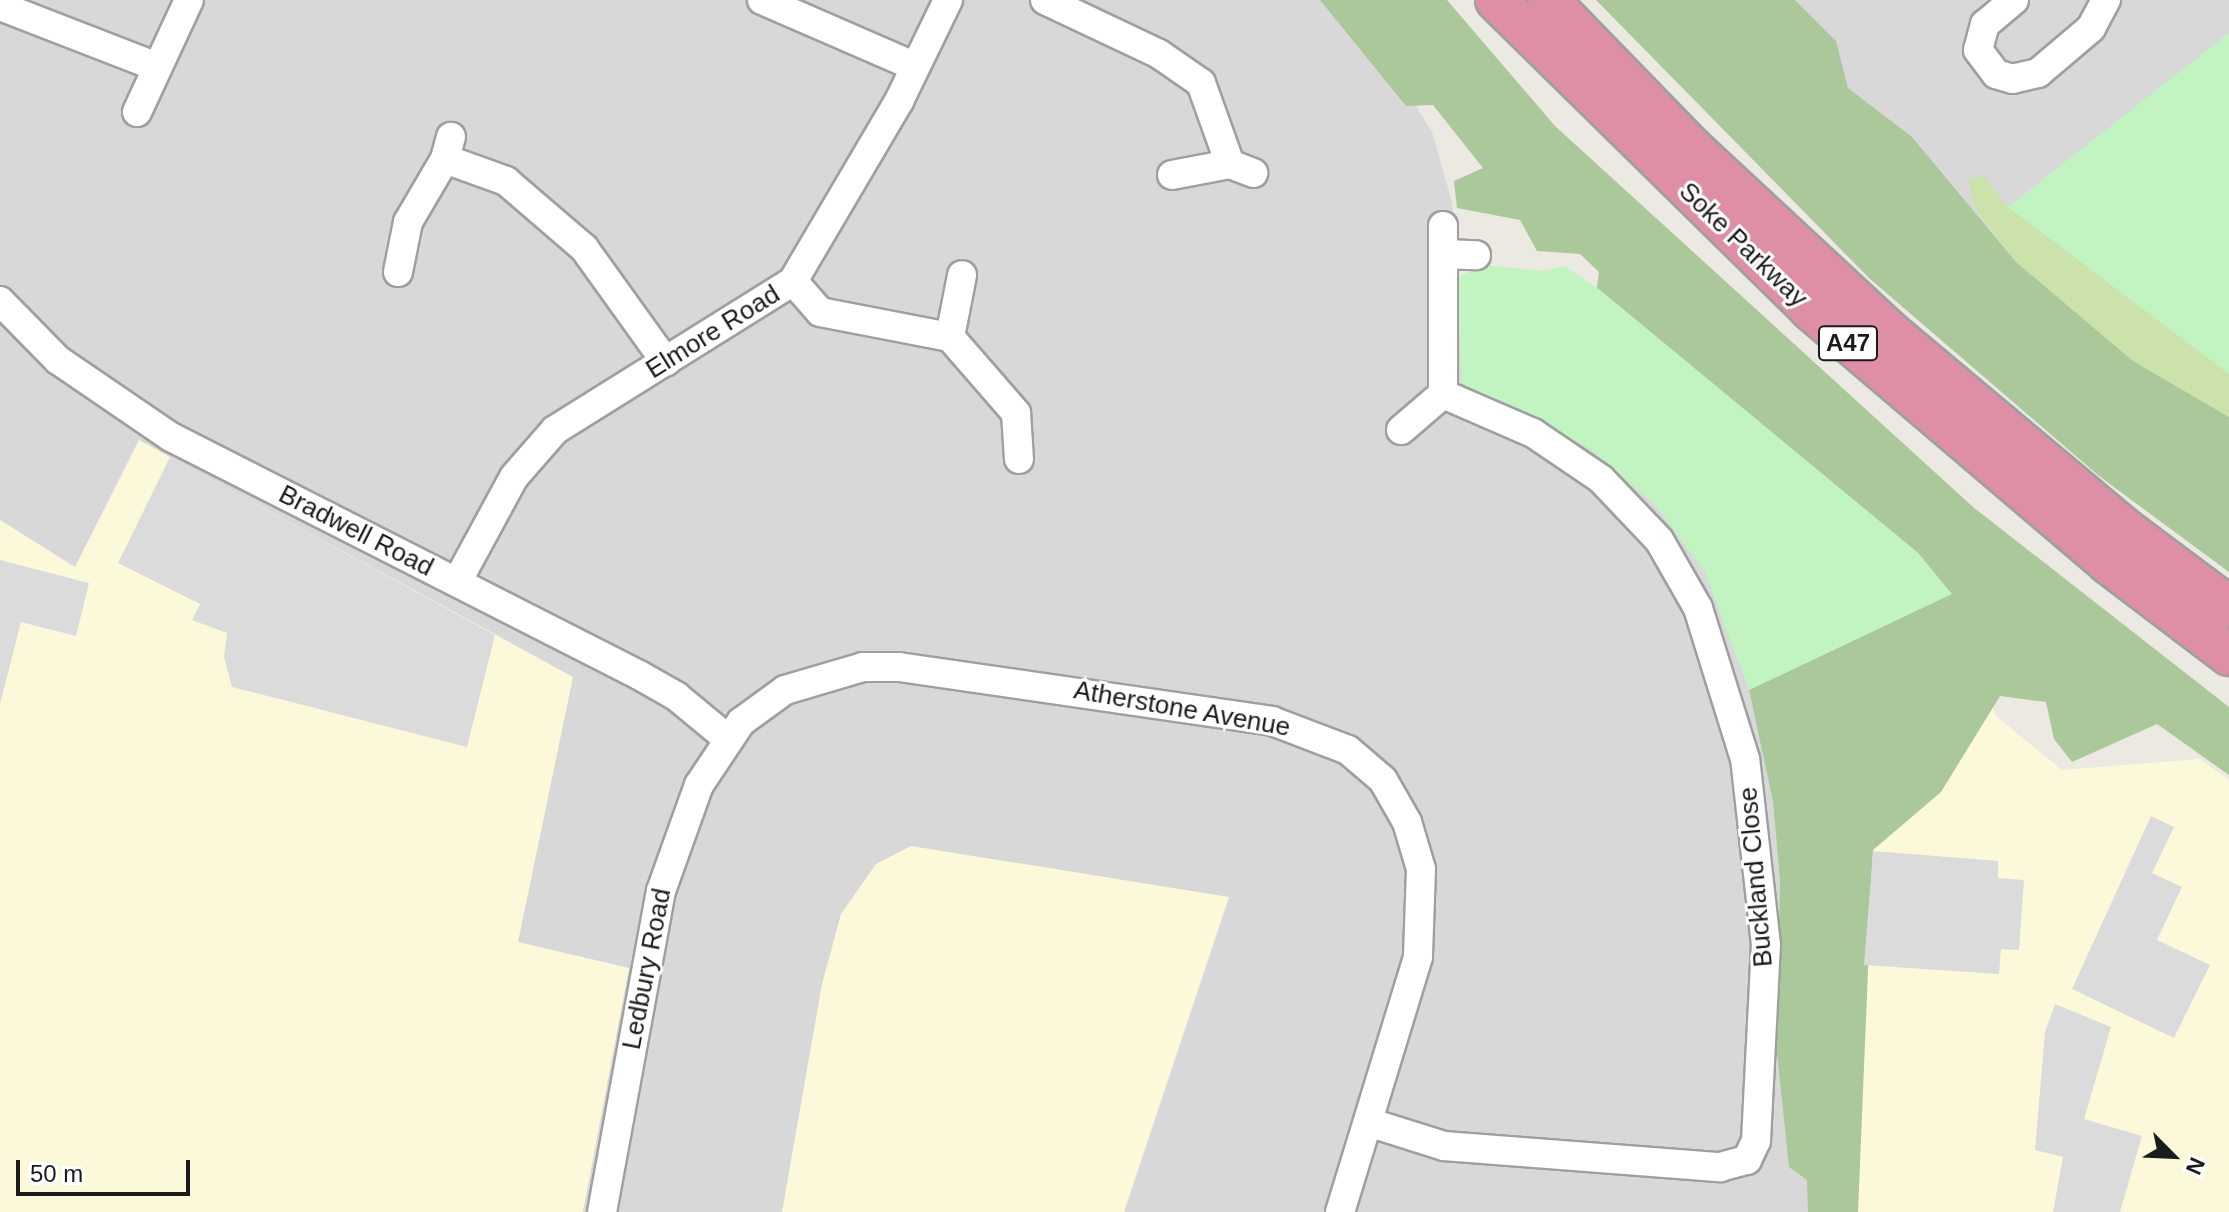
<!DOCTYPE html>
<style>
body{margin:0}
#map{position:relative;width:2229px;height:1212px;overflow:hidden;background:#ece8e2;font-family:Arial,sans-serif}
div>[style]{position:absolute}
.residential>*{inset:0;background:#d9d8d9}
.education>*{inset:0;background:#fcf9db}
.grass>*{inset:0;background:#cbe3ab}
.forest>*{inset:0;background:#abc89a}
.park>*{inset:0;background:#c1f4c1}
.parking>*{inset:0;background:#dbdbdb}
.roads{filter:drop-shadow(2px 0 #9f9f9f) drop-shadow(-2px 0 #9f9f9f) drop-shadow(0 2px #9f9f9f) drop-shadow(0 -2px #9f9f9f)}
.minor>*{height:28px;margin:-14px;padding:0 14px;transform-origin:14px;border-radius:14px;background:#fff}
.highway>*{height:40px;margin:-20px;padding:0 20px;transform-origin:20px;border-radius:20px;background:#de8fa5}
span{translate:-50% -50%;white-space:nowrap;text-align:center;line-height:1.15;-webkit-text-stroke:6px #fff;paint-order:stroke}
.shield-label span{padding:2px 6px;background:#fff;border:2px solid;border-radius:6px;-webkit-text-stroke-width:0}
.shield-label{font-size:24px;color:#1b1b1b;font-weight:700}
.street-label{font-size:26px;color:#1b1b1b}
.north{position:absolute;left:2133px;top:1116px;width:80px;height:80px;-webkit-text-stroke:6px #fff;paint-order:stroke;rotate:114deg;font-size:22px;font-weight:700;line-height:32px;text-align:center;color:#1b1b1b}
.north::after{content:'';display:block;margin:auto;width:28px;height:36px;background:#1b1b1b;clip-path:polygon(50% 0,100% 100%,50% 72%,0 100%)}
.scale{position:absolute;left:16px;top:1160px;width:174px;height:36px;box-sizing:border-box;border:4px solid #1b1b1b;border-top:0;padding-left:10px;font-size:24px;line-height:28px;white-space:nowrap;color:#1b1b1b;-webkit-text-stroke:6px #fff;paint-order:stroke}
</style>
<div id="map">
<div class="residential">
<div style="clip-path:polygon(0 0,1332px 0,1387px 59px,1432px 132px,1452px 202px,1467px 375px,1581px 432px,1660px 494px,1727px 578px,1766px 683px,1815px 1212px,0 1212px)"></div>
<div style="clip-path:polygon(1603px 0,2229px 0,2229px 556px)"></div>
</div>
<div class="education">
<div style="clip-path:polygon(139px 440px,573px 677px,518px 942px,629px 968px,583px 1212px,0 1212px,0 520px,75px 567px)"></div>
<div style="clip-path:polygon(1952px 594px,1996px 716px,2062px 770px,2200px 759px,2229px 780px,2229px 1212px,1815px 1212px,1801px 776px)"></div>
<div style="clip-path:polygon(911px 846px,1229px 897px,1124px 1212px,782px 1212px,822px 984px,841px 914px,876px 864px)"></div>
</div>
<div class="grass">
<div style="clip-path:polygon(1984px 176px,2008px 207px,2229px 374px,2229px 417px,2133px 361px,2016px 262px,1975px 209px,1968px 180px)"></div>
</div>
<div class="forest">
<div style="clip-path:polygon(1320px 0,1447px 0,1555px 126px,1973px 507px,2229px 707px,2229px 775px,2157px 724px,2072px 762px,2054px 739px,2046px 702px,2000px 696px,1941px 792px,1873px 850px,1858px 1212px,1808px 1212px,1807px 1180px,1789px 1167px,1777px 1053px,1780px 880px,1773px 801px,1749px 690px,1951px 594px,1918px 553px,1698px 372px,1594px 308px,1599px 272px,1580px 254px,1537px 251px,1520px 220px,1457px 208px,1454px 181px,1483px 168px,1433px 105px,1406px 106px)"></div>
<div style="clip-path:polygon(1596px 0,1795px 0,1836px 41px,1848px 88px,1912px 137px,2016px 262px,2133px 361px,2229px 417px,2229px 572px,2099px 476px,1869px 278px)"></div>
</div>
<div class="park">
<div style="clip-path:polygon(2229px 33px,2229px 374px,2008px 207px)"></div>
<div style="clip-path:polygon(1485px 265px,1543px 271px,1565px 266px,1600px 290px,1918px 553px,1952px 594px,1749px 690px,1705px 572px,1655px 505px,1589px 448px,1462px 383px,1457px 287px,1460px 276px)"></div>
</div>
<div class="parking">
<div style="clip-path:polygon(170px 457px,495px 635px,467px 747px,232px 687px,224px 657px,227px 633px,192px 620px,200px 604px,118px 563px)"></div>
<div style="clip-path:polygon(0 560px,89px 583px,76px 636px,21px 622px,0 704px)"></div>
<div style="clip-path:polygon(2151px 816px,2174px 827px,2152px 873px,2182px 887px,2157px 940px,2210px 965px,2174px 1038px,2072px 989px)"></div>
<div style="clip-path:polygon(1873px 851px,1998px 861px,1998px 878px,2024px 880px,2019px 950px,2001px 949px,1999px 974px,1864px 965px)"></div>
<div style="clip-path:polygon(2055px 1004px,2111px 1027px,2084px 1119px,2142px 1136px,2120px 1212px,2053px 1212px,2063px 1157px,2035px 1150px,2045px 1032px)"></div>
</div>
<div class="roads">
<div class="minor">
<div style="left:762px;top:0;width:166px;rotate:23.5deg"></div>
<div style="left:1045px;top:0;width:126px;rotate:25.3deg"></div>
<div style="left:1159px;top:54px;width:51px;rotate:34.6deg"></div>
<div style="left:1201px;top:83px;width:86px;rotate:70.3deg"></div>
<div style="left:2014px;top:0;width:38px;rotate:140deg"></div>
<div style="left:1985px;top:24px;width:27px;rotate:105deg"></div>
<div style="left:1978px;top:50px;width:30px;rotate:53deg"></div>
<div style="left:1996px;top:74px;width:17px;rotate:17deg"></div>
<div style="left:2012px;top:79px;width:27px;rotate:-13deg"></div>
<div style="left:2038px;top:73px;width:70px;rotate:-40.3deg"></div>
<div style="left:2091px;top:28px;width:32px;rotate:-62deg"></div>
<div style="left:0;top:6px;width:168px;rotate:21.2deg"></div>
<div style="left:137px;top:112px;width:123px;rotate:-65.1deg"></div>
<div style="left:445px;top:159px;width:65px;rotate:19.8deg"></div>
<div style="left:506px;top:181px;width:103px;rotate:40.7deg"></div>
<div style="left:584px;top:248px;width:140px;rotate:54.3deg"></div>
<div style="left:1172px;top:175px;width:59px;rotate:-10.7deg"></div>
<div style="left:1230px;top:164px;width:25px;rotate:21deg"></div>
<div style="left:1443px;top:254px;width:33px;rotate:2deg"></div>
<div style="left:398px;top:272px;width:51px;rotate:-78.7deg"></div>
<div style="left:408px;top:222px;width:73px;rotate:-59.6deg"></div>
<div style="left:445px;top:159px;width:23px;rotate:-75deg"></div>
<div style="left:793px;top:281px;width:41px;rotate:48.9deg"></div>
<div style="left:820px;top:312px;width:132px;rotate:10.9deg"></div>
<div style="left:950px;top:337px;width:101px;rotate:49deg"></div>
<div style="left:1016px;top:413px;width:46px;rotate:86.3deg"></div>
<div style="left:0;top:301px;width:83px;rotate:45.5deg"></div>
<div style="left:58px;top:360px;width:137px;rotate:34.3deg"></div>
<div style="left:171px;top:437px;width:525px;rotate:26.96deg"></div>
<div style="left:639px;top:675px;width:43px;rotate:29.6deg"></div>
<div style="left:676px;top:696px;width:67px;rotate:39.6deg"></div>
<div style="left:950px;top:337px;width:63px;rotate:-79deg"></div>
<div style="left:1443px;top:394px;width:168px;rotate:-90deg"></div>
<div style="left:1401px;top:430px;width:55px;rotate:-40.6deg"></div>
<div style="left:457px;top:582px;width:119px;rotate:-61.5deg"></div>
<div style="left:514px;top:477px;width:62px;rotate:-48.9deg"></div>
<div style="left:555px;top:430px;width:281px;rotate:-32deg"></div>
<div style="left:793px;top:281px;width:209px;rotate:-59.5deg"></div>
<div style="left:899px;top:101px;width:112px;rotate:-64.1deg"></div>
<div style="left:1371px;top:1123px;width:77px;rotate:17.5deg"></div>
<div style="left:1444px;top:1146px;width:277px;rotate:4.4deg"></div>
<div style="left:1720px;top:1167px;width:28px;rotate:-15deg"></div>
<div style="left:1747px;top:1160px;width:21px;rotate:-65deg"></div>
<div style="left:1756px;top:1141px;width:196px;rotate:-87.1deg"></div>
<div style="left:1766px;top:945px;width:187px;rotate:-96.4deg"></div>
<div style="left:1745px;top:759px;width:158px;rotate:-107.3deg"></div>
<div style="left:1698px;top:608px;width:78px;rotate:-119.8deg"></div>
<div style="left:1659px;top:540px;width:84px;rotate:-133.6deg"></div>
<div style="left:1601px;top:479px;width:82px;rotate:-145.9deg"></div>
<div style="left:1533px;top:433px;width:98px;rotate:-156.6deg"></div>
<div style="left:602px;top:1212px;width:326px;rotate:-79.6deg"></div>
<div style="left:661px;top:891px;width:113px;rotate:-70.3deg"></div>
<div style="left:699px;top:785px;width:76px;rotate:-56.3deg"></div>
<div style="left:741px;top:722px;width:54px;rotate:-36deg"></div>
<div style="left:785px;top:690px;width:81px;rotate:-16.4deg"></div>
<div style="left:863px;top:667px;width:36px"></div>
<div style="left:899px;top:667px;width:377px;rotate:8.2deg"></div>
<div style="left:1272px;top:721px;width:81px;rotate:20.9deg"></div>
<div style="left:1348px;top:750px;width:46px;rotate:40.6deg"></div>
<div style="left:1383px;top:780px;width:48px;rotate:60.3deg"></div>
<div style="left:1407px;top:822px;width:49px;rotate:73.4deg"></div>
<div style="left:1421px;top:869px;width:88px;rotate:92deg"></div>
<div style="left:1418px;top:957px;width:267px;rotate:107deg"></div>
</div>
<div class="highway">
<div style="left:1496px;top:0;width:441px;rotate:44.5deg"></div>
<div style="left:1810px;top:309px;width:392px;rotate:40.4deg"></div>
<div style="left:2108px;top:563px;width:152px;rotate:37.2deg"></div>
<div style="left:1548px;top:0;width:208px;rotate:45.8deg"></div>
<div style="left:1693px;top:149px;width:270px;rotate:42.9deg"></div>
<div style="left:1891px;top:333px;width:307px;rotate:40deg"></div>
<div style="left:2126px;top:530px;width:129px;rotate:36.8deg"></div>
</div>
</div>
<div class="shield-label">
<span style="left:1848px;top:343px">A47</span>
</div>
<div class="street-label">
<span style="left:1743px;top:245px;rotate:44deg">Soke Parkway</span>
<span style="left:713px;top:332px;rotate:-32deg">Elmore Road</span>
<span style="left:356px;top:531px;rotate:27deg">Bradwell Road</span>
<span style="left:1182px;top:709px;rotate:10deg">Atherstone Avenue</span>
<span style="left:1756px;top:877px;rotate:-95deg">Buckland Close</span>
<span style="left:647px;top:969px;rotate:-79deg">Ledbury Road</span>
</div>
<div class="north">N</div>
<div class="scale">50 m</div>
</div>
